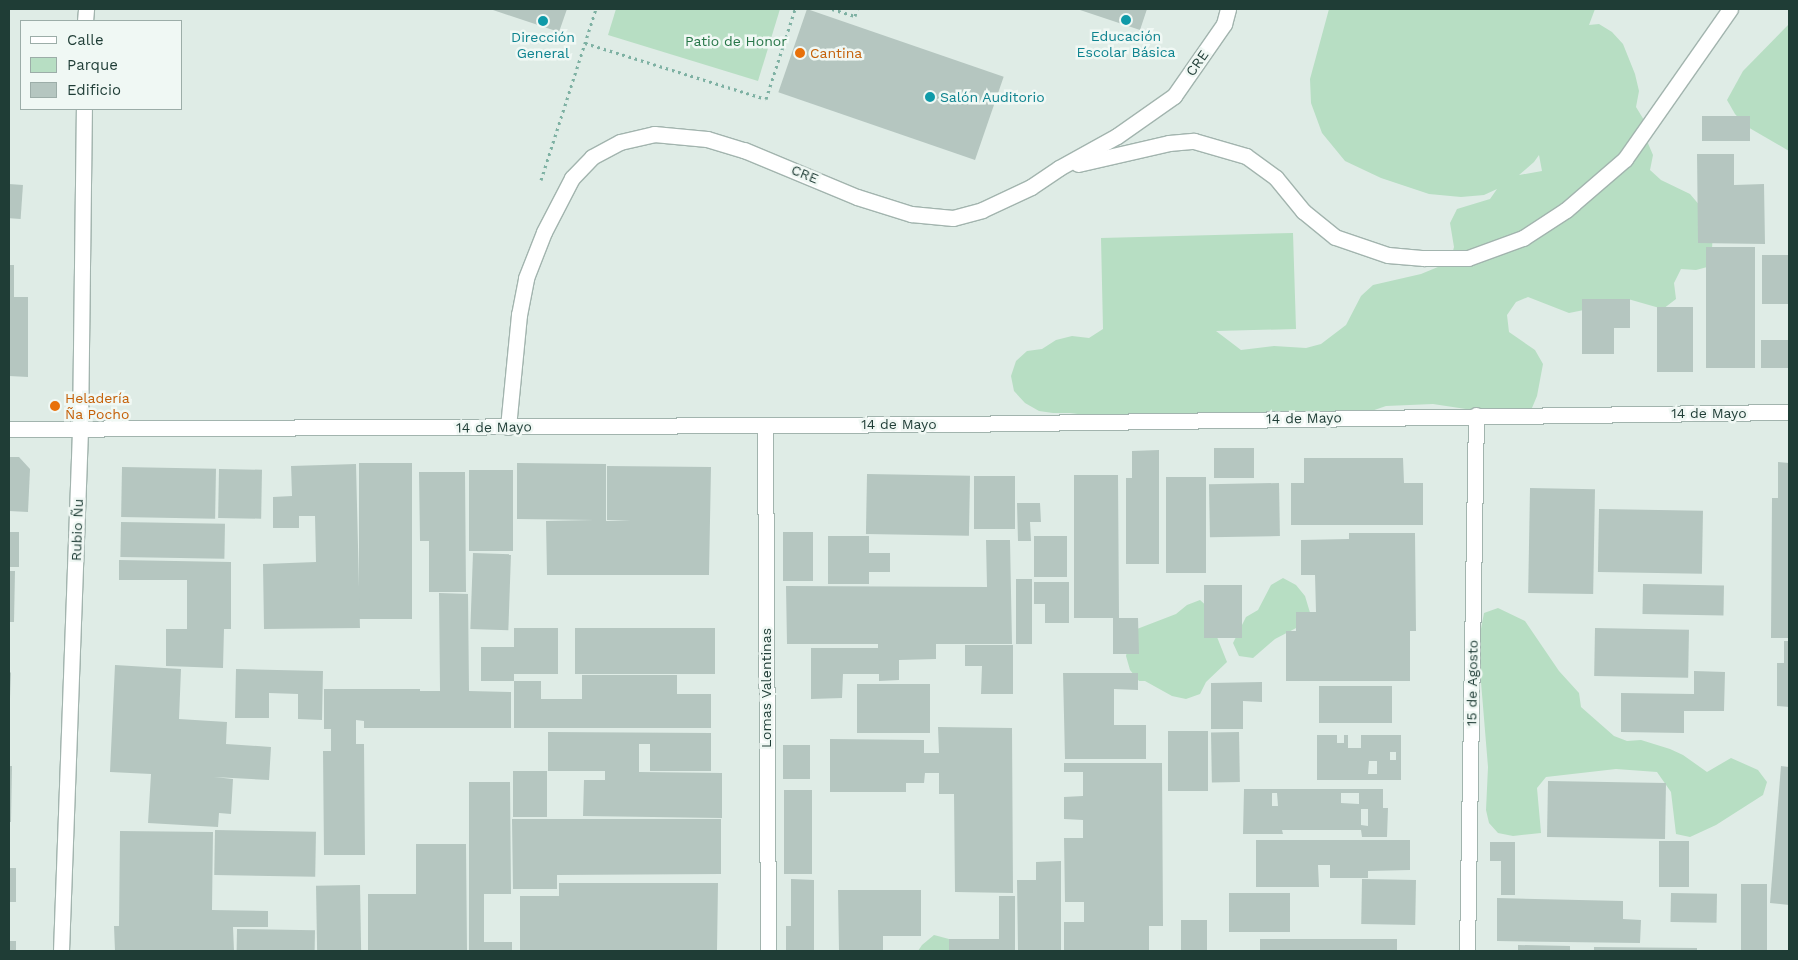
<!DOCTYPE html>
<meta charset="utf-8">
<style>
body{margin:0}
#map{position:relative;width:1798px;height:960px;overflow:hidden;background:#dfece6;font-family:"Work Sans",sans-serif}
div>[style]{position:absolute}
.green>*{inset:0;background:#b7dec3}
.building>*{inset:0;background:#b5c6c0;transform-origin:0 0}
.path>*{height:3px;margin-top:-1.5px;transform-origin:0;background:repeating-linear-gradient(90deg,#7eb1a3 0 2.5px,transparent 0 6.5px)}
.roads{filter:drop-shadow(1px 0 #a2b4ae) drop-shadow(-1px 0 #a2b4ae) drop-shadow(0 1px #a2b4ae) drop-shadow(0 -1px #a2b4ae)}
.minor>*{height:15px;margin:-7.5px;padding:0 7.5px;transform-origin:7.5px;border-radius:7.5px;background:#fff}
.dots>*{width:14px;height:14px;translate:-50% -50%;box-sizing:border-box;border:2px solid #f0f8f4;border-radius:50%}
span{translate:-50% -50%;white-space:nowrap;text-align:center;line-height:1.15;-webkit-text-stroke:5px #f0f8f4;paint-order:stroke}
.culture-label{font-size:14px;color:#0d838f}
.left{translate:0 -50%;text-align:left}
.park-label{font-size:14px;color:#277648}
.food-label{font-size:14px;color:#c56008}
.street-label{font-size:14px;color:#1f3d36}
.frame{position:absolute;inset:0;border:10px solid #1f3d36;pointer-events:none}
.legend{position:absolute;left:20px;top:20px;width:162px;height:90px;box-sizing:border-box;background:#f0f8f4;border:1px solid #9cada8;margin:0;padding:6px 9px;list-style:none;font-size:15px;color:#1f3d36}
.legend li{display:flex;align-items:center;gap:10px;height:25px}
.legend b{width:25px;border:1px solid #9cada8}
</style>
<div id="map">
<div class="green">
<div style="clip-path:polygon(616px 9px,780px 9px,758px 81px,608px 35px)"></div>
<div style="clip-path:polygon(evenodd,1329px 9px,1595px 9px,1589px 25px,1599px 24px,1612px 32px,1623px 44px,1635px 74px,1639px 91px,1636px 107px,1647px 125px,1647px 141px,1653px 155px,1650px 170px,1661px 180px,1690px 194px,1701px 207px,1714px 215px,1711px 266px,1696px 270px,1681px 269px,1674px 283px,1676px 299px,1663px 309px,1628px 299px,1614px 299px,1599px 307px,1569px 313px,1528px 297px,1516px 302px,1507px 315px,1509px 332px,1535px 350px,1543px 364px,1537px 396px,1529px 415px,1479px 411px,1433px 404px,1386px 406px,1357px 416px,1212px 412px,1132px 421px,1070px 413px,1053px 413px,1039px 411px,1025px 403px,1014px 391px,1011px 376px,1016px 361px,1027px 351px,1042px 349px,1056px 340px,1072px 336px,1089px 338px,1103px 329px,1101px 238px,1293px 233px,1296px 329px,1216px 331px,1241px 350px,1274px 346px,1306px 348px,1321px 344px,1346px 325px,1361px 296px,1373px 285px,1421px 274px,1450px 262px,1454px 247px,1450px 223px,1457px 209px,1490px 199px,1497px 189px,1484px 195px,1461px 197px,1429px 194px,1381px 178px,1345px 161px,1322px 133px,1311px 103px,1310px 79px,1329px 9px,1539px 155px,1542px 171px,1519px 175px,1534px 162px,1539px 155px)"></div>
<div style="clip-path:polygon(1789px 24px,1789px 151px,1746px 126px,1735px 114px,1727px 100px,1743px 71px)"></div>
<div style="clip-path:polygon(1283px 578px,1296px 585px,1305px 596px,1311px 616px,1300px 626px,1275px 639px,1253px 658px,1239px 656px,1233px 643px,1246px 617px,1258px 610px,1271px 585px)"></div>
<div style="clip-path:polygon(1200px 600px,1210px 609px,1217px 637px,1227px 662px,1206px 682px,1200px 694px,1186px 699px,1172px 696px,1145px 681px,1139px 681px,1130px 670px,1126px 656px,1129px 642px,1137px 629px,1176px 614px,1187px 605px)"></div>
<div style="clip-path:polygon(1498px 608px,1525px 621px,1559px 671px,1579px 693px,1581px 707px,1614px 736px,1627px 741px,1641px 740px,1670px 749px,1683px 755px,1707px 772px,1731px 758px,1758px 770px,1767px 782px,1763px 795px,1716px 825px,1690px 837px,1676px 834px,1671px 792px,1657px 772px,1616px 769px,1546px 777px,1537px 788px,1541px 833px,1513px 836px,1498px 833px,1489px 823px,1486px 810px,1488px 767px,1481px 682px,1476px 655px,1484px 613px)"></div>
<div style="clip-path:polygon(934px 935px,949px 939px,958px 951px,918px 951px,922px 945px)"></div>
</div>
<div class="building">
<div style="clip-path:polygon(490px 9px,567px 9px,559px 32px)"></div>
<div style="left:807px;top:9px;width:208px;height:88px;rotate:19deg"></div>
<div style="clip-path:polygon(1077px 9px,1147px 9px,1140px 30px)"></div>
<div style="left:1702px;top:116px;width:48px;height:25px"></div>
<div style="clip-path:polygon(1697px 154px,1734px 154px,1734px 185px,1764px 184px,1765px 244px,1698px 243px)"></div>
<div style="left:9px;top:184px;width:14px;height:34px;rotate:4deg"></div>
<div style="left:1706px;top:247px;width:49px;height:121px"></div>
<div style="left:1762px;top:255px;width:27px;height:49px"></div>
<div style="clip-path:polygon(9px 265px,14px 265px,14px 297px,28px 297px,28px 377px,9px 376px)"></div>
<div style="clip-path:polygon(1582px 299px,1630px 299px,1630px 328px,1614px 328px,1614px 354px,1582px 354px)"></div>
<div style="left:1657px;top:307px;width:36px;height:65px"></div>
<div style="left:1761px;top:340px;width:28px;height:28px"></div>
<div style="left:1214px;top:448px;width:40px;height:30px"></div>
<div style="clip-path:polygon(1159px 450px,1159px 564px,1126px 564px,1126px 478px,1132px 478px,1132px 451px)"></div>
<div style="clip-path:polygon(9px 457px,19px 457px,30px 469px,28px 512px,9px 511px)"></div>
<div style="clip-path:polygon(1304px 458px,1403px 458px,1404px 483px,1423px 483px,1423px 525px,1291px 525px,1291px 483px,1304px 483px)"></div>
<div style="clip-path:polygon(1778px 462px,1789px 463px,1789px 638px,1771px 638px,1772px 498px,1778px 498px)"></div>
<div style="left:359px;top:463px;width:53px;height:156px"></div>
<div style="clip-path:polygon(517px 463px,606px 464px,606px 521px,631px 521px,607px 520px,607px 466px,711px 467px,709px 575px,547px 575px,546px 521px,594px 520px,517px 519px)"></div>
<div style="clip-path:polygon(356px 464px,360px 628px,264px 629px,263px 564px,316px 562px,315px 516px,299px 516px,299px 528px,273px 528px,273px 497px,292px 496px,291px 466px)"></div>
<div style="left:122px;top:467px;width:94px;height:50px;rotate:1deg"></div>
<div style="left:219px;top:469px;width:43px;height:49px;rotate:1deg"></div>
<div style="left:469px;top:470px;width:44px;height:81px"></div>
<div style="clip-path:polygon(419px 472px,465px 472px,466px 592px,429px 592px,429px 541px,420px 541px)"></div>
<div style="left:867px;top:474px;width:103px;height:60px;rotate:1deg"></div>
<div style="clip-path:polygon(1074px 475px,1118px 475px,1119px 618px,1138px 618px,1139px 654px,1113px 654px,1113px 618px,1074px 618px)"></div>
<div style="left:974px;top:476px;width:41px;height:53px"></div>
<div style="left:1166px;top:477px;width:40px;height:96px"></div>
<div style="left:1279px;top:483px;width:53px;height:70px;rotate:89deg"></div>
<div style="left:1530px;top:488px;width:65px;height:105px;rotate:1deg"></div>
<div style="clip-path:polygon(1017px 503px,1040px 503px,1041px 522px,1030px 522px,1031px 541px,1018px 541px)"></div>
<div style="left:1599px;top:509px;width:104px;height:63px;rotate:1deg"></div>
<div style="left:121px;top:522px;width:104px;height:35px;rotate:1deg"></div>
<div style="left:9px;top:532px;width:10px;height:35px"></div>
<div style="left:783px;top:532px;width:30px;height:49px"></div>
<div style="clip-path:polygon(1349px 533px,1415px 533px,1416px 631px,1410px 631px,1410px 681px,1286px 681px,1286px 631px,1296px 631px,1296px 612px,1316px 612px,1315px 575px,1301px 575px,1301px 540px,1349px 539px)"></div>
<div style="clip-path:polygon(828px 536px,869px 536px,869px 553px,890px 553px,890px 572px,869px 572px,869px 584px,828px 584px)"></div>
<div style="left:1034px;top:536px;width:33px;height:41px"></div>
<div style="clip-path:polygon(986px 540px,1010px 540px,1012px 644px,936px 644px,936px 659px,899px 660px,899px 680px,879px 681px,879px 674px,843px 674px,842px 698px,811px 699px,811px 648px,878px 648px,878px 644px,787px 644px,786px 586px,987px 587px)"></div>
<div style="left:473px;top:553px;width:38px;height:76px;rotate:2deg"></div>
<div style="clip-path:polygon(119px 560px,231px 562px,231px 629px,224px 629px,223px 668px,166px 666px,166px 629px,187px 629px,187px 580px,119px 580px)"></div>
<div style="clip-path:polygon(9px 571px,15px 571px,14px 622px,9px 622px)"></div>
<div style="left:1016px;top:579px;width:16px;height:65px"></div>
<div style="clip-path:polygon(1034px 582px,1069px 582px,1069px 623px,1045px 623px,1045px 604px,1034px 604px)"></div>
<div style="left:1643px;top:584px;width:81px;height:30px;rotate:1deg"></div>
<div style="left:1204px;top:585px;width:38px;height:53px"></div>
<div style="clip-path:polygon(439px 593px,468px 594px,469px 691px,511px 692px,511px 728px,364px 728px,364px 721px,356px 720px,356px 744px,364px 744px,365px 855px,324px 855px,323px 751px,331px 751px,331px 729px,324px 729px,324px 689px,420px 689px,420px 691px,440px 691px)"></div>
<div style="clip-path:polygon(514px 628px,558px 628px,558px 674px,514px 674px,514px 681px,481px 681px,481px 647px,514px 647px)"></div>
<div style="left:575px;top:628px;width:140px;height:46px"></div>
<div style="left:1595px;top:628px;width:94px;height:48px;rotate:1deg"></div>
<div style="clip-path:polygon(1784px 641px,1789px 641px,1789px 707px,1777px 706px,1777px 663px,1784px 663px)"></div>
<div style="clip-path:polygon(965px 645px,1013px 645px,1013px 694px,981px 694px,982px 666px,965px 666px)"></div>
<div style="clip-path:polygon(115px 665px,181px 669px,179px 719px,227px 722px,226px 744px,271px 747px,269px 780px,214px 777px,233px 779px,231px 814px,219px 813px,218px 827px,148px 823px,151px 774px,110px 772px)"></div>
<div style="clip-path:polygon(236px 669px,323px 671px,322px 720px,298px 719px,298px 694px,269px 693px,269px 718px,235px 718px)"></div>
<div style="clip-path:polygon(9px 671px,11px 673px,10px 698px,9px 698px)"></div>
<div style="clip-path:polygon(1694px 671px,1725px 672px,1724px 711px,1684px 711px,1684px 733px,1621px 732px,1621px 693px,1694px 694px)"></div>
<div style="clip-path:polygon(1063px 673px,1138px 673px,1138px 690px,1114px 689px,1114px 725px,1146px 725px,1146px 759px,1065px 759px)"></div>
<div style="clip-path:polygon(582px 675px,677px 675px,677px 694px,711px 694px,711px 728px,514px 728px,514px 681px,541px 681px,541px 699px,582px 699px)"></div>
<div style="clip-path:polygon(1262px 682px,1262px 702px,1243px 701px,1243px 729px,1211px 729px,1211px 683px)"></div>
<div style="left:857px;top:684px;width:73px;height:49px"></div>
<div style="left:1319px;top:686px;width:73px;height:37px"></div>
<div style="clip-path:polygon(938px 727px,1012px 728px,1013px 893px,955px 892px,954px 794px,939px 794px,939px 773px,925px 773px,924px 783px,906px 783px,906px 792px,830px 792px,830px 739px,924px 740px,924px 753px,939px 753px)"></div>
<div style="left:1168px;top:731px;width:40px;height:60px"></div>
<div style="clip-path:polygon(548px 732px,711px 733px,711px 771px,650px 771px,650px 744px,639px 744px,639px 772px,722px 773px,722px 818px,583px 816px,584px 780px,605px 780px,605px 771px,548px 771px)"></div>
<div style="left:1239px;top:732px;width:50px;height:28px;rotate:89deg"></div>
<div style="clip-path:polygon(evenodd,1317px 735px,1337px 735px,1337px 743px,1344px 743px,1344px 735px,1348px 735px,1348px 748px,1361px 748px,1361px 735px,1401px 735px,1401px 780px,1317px 780px,1317px 735px,1390px 752px,1396px 752px,1396px 760px,1390px 760px,1390px 752px,1317px 735px,1369px 761px,1377px 761px,1377px 774px,1368px 774px,1369px 761px)"></div>
<div style="left:783px;top:745px;width:27px;height:34px"></div>
<div style="clip-path:polygon(1064px 763px,1162px 763px,1163px 926px,1149px 926px,1149px 951px,1064px 951px,1064px 922px,1084px 922px,1084px 902px,1065px 902px,1064px 838px,1083px 838px,1083px 820px,1064px 819px,1064px 797px,1083px 796px,1083px 772px,1064px 772px)"></div>
<div style="clip-path:polygon(9px 766px,12px 766px,11px 822px,9px 822px)"></div>
<div style="clip-path:polygon(1781px 766px,1789px 767px,1789px 905px,1770px 903px)"></div>
<div style="left:513px;top:771px;width:34px;height:46px"></div>
<div style="left:1548px;top:781px;width:118px;height:56px;rotate:1deg"></div>
<div style="clip-path:polygon(469px 782px,510px 782px,511px 894px,484px 894px,484px 942px,512px 942px,512px 951px,469px 951px)"></div>
<div style="clip-path:polygon(evenodd,1244px 789px,1383px 789px,1383px 808px,1388px 808px,1387px 837px,1362px 837px,1361px 830px,1282px 830px,1283px 834px,1243px 834px,1244px 789px,1272px 793px,1277px 793px,1278px 806px,1272px 806px,1272px 793px,1244px 789px,1341px 793px,1359px 793px,1359px 804px,1341px 803px,1341px 793px,1244px 789px,1361px 809px,1368px 809px,1368px 826px,1361px 825px,1361px 809px)"></div>
<div style="left:784px;top:790px;width:28px;height:84px"></div>
<div style="clip-path:polygon(512px 819px,721px 819px,721px 874px,557px 875px,557px 889px,513px 889px)"></div>
<div style="left:215px;top:830px;width:101px;height:45px;rotate:1deg"></div>
<div style="clip-path:polygon(120px 831px,213px 832px,212px 910px,268px 911px,268px 927px,233px 927px,234px 951px,115px 951px,114px 926px,119px 926px)"></div>
<div style="clip-path:polygon(1256px 840px,1410px 840px,1410px 870px,1368px 871px,1368px 878px,1330px 878px,1330px 865px,1318px 865px,1319px 887px,1256px 887px)"></div>
<div style="left:1659px;top:841px;width:30px;height:46px"></div>
<div style="clip-path:polygon(1490px 842px,1515px 842px,1515px 895px,1501px 895px,1501px 861px,1490px 861px)"></div>
<div style="clip-path:polygon(416px 844px,466px 844px,467px 951px,368px 951px,368px 894px,416px 894px)"></div>
<div style="clip-path:polygon(1061px 861px,1061px 951px,1018px 951px,1017px 880px,1036px 880px,1036px 862px)"></div>
<div style="left:9px;top:868px;width:7px;height:34px"></div>
<div style="clip-path:polygon(791px 879px,814px 880px,814px 951px,786px 951px,786px 926px,791px 926px)"></div>
<div style="left:1362px;top:879px;width:54px;height:45px;rotate:1deg"></div>
<div style="clip-path:polygon(559px 883px,718px 883px,717px 951px,520px 951px,520px 896px,559px 896px)"></div>
<div style="left:1741px;top:884px;width:26px;height:67px"></div>
<div style="left:360px;top:885px;width:66px;height:44px;rotate:89deg"></div>
<div style="clip-path:polygon(838px 890px,921px 890px,921px 936px,883px 936px,883px 951px,839px 951px)"></div>
<div style="left:1229px;top:893px;width:61px;height:39px"></div>
<div style="left:1671px;top:893px;width:46px;height:29px;rotate:1deg"></div>
<div style="clip-path:polygon(999px 896px,1015px 896px,1015px 951px,949px 951px,949px 939px,999px 939px)"></div>
<div style="clip-path:polygon(1497px 898px,1623px 901px,1623px 919px,1641px 920px,1640px 943px,1497px 941px)"></div>
<div style="left:1181px;top:920px;width:26px;height:31px"></div>
<div style="left:237px;top:929px;width:78px;height:22px;rotate:1deg"></div>
<div style="left:1260px;top:939px;width:137px;height:12px"></div>
<div style="left:9px;top:941px;width:7px;height:10px"></div>
<div style="clip-path:polygon(1518px 945px,1570px 946px,1570px 951px,1518px 951px)"></div>
<div style="clip-path:polygon(1594px 947px,1697px 948px,1697px 951px,1594px 951px)"></div>
</div>
<div class="path">
<div style="left:832px;top:9px;width:24px;rotate:17deg"></div>
<div style="left:855px;top:16px;width:7px;rotate:-74deg"></div>
<div style="left:585px;top:43px;width:189px;rotate:17.2deg"></div>
<div style="left:766px;top:99px;width:95px;rotate:-72.1deg"></div>
<div style="left:541px;top:180px;width:180px;rotate:-72.2deg"></div>
</div>
<div class="roads">
<div class="minor">
<div style="left:85px;top:21px;width:12px;rotate:-85deg"></div>
<div style="left:1078px;top:164px;width:93px;rotate:-13deg"></div>
<div style="left:1169px;top:143px;width:25px;rotate:-5deg"></div>
<div style="left:1194px;top:141px;width:54px;rotate:16.1deg"></div>
<div style="left:1246px;top:156px;width:37px;rotate:36deg"></div>
<div style="left:1276px;top:178px;width:43px;rotate:50.7deg"></div>
<div style="left:1303px;top:211px;width:41px;rotate:39.1deg"></div>
<div style="left:1335px;top:237px;width:56px;rotate:18.8deg"></div>
<div style="left:1388px;top:255px;width:36px;rotate:5deg"></div>
<div style="left:1424px;top:258px;width:44px"></div>
<div style="left:1468px;top:258px;width:59px;rotate:-20deg"></div>
<div style="left:1523px;top:238px;width:51px;rotate:-33.1deg"></div>
<div style="left:1566px;top:210px;width:78px;rotate:-40.8deg"></div>
<div style="left:1625px;top:159px;width:183px;rotate:-55deg"></div>
<div style="left:765px;top:425px;width:526px;rotate:89.67deg"></div>
<div style="left:508px;top:427px;width:113px;rotate:-84.4deg"></div>
<div style="left:519px;top:315px;width:38px;rotate:-79deg"></div>
<div style="left:526px;top:278px;width:49px;rotate:-68.6deg"></div>
<div style="left:544px;top:232px;width:61px;rotate:-62.6deg"></div>
<div style="left:572px;top:178px;width:29px;rotate:-46deg"></div>
<div style="left:592px;top:157px;width:32px;rotate:-28deg"></div>
<div style="left:620px;top:142px;width:35px;rotate:-13deg"></div>
<div style="left:654px;top:134px;width:53px;rotate:5.4deg"></div>
<div style="left:707px;top:139px;width:39px;rotate:17deg"></div>
<div style="left:744px;top:150px;width:122px;rotate:22.6deg"></div>
<div style="left:857px;top:197px;width:57px;rotate:17.5deg"></div>
<div style="left:911px;top:214px;width:42px;rotate:5.4deg"></div>
<div style="left:953px;top:218px;width:30px;rotate:-15deg"></div>
<div style="left:982px;top:210px;width:54px;rotate:-25.1deg"></div>
<div style="left:1031px;top:187px;width:34px;rotate:-34deg"></div>
<div style="left:1059px;top:168px;width:66px;rotate:-28.9deg"></div>
<div style="left:1117px;top:136px;width:70px;rotate:-35.1deg"></div>
<div style="left:1174px;top:96px;width:88px;rotate:-55.2deg"></div>
<div style="left:1224px;top:24px;width:16px;rotate:-75deg"></div>
<div style="left:9px;top:429px;width:947px;rotate:-0.3deg"></div>
<div style="left:956px;top:424px;width:833px;rotate:-0.83deg"></div>
<div style="left:61px;top:951px;width:521px;rotate:-87.91deg"></div>
<div style="left:80px;top:430px;width:321px;rotate:-89.3deg"></div>
<div style="left:1467px;top:951px;width:536px;rotate:-89.04deg"></div>
</div>
</div>
<div class="dots">
<div style="left:1126px;top:20px;background:#0f9aa8"></div>
<div style="left:543px;top:21px;background:#0f9aa8"></div>
<div style="left:800px;top:53px;background:#e8710a"></div>
<div style="left:930px;top:97px;background:#0f9aa8"></div>
<div style="left:55px;top:406px;background:#e8710a"></div>
</div>
<div class="culture-label">
<span style="left:1126px;top:44px">Educación<br>Escolar Básica</span>
<span style="left:543px;top:45px">Dirección<br>General</span>
<span class="left" style="left:940px;top:97px">Salón Auditorio</span>
</div>
<div class="park-label">
<span style="left:736px;top:41px">Patio de Honor</span>
</div>
<div class="food-label">
<span class="left" style="left:810px;top:53px">Cantina</span>
<span class="left" style="left:65px;top:406px">Heladería<br>Ña Pocho</span>
</div>
<div class="street-label">
<span style="left:1197px;top:63px;rotate:-55deg">CRE</span>
<span style="left:805px;top:174px;rotate:22deg">CRE</span>
<span style="left:1709px;top:413px">14 de Mayo</span>
<span style="left:1304px;top:418px;rotate:-1deg">14 de Mayo</span>
<span style="left:899px;top:424px">14 de Mayo</span>
<span style="left:494px;top:427px;rotate:-1deg">14 de Mayo</span>
<span style="left:77px;top:530px;rotate:-88deg">Rubio Ñu</span>
<span style="left:1472px;top:683px;rotate:-89deg">15 de Agosto</span>
<span style="left:766px;top:688px;rotate:-90deg">Lomas Valentinas</span>
</div>
<div class="frame"></div>
<ul class="legend">
<li><b style="height:6px;background:#fff"></b>Calle</li>
<li><b style="height:14px;background:#b7dec3"></b>Parque</li>
<li><b style="height:14px;background:#b5c6c0"></b>Edificio</li>
</ul>
</div>
